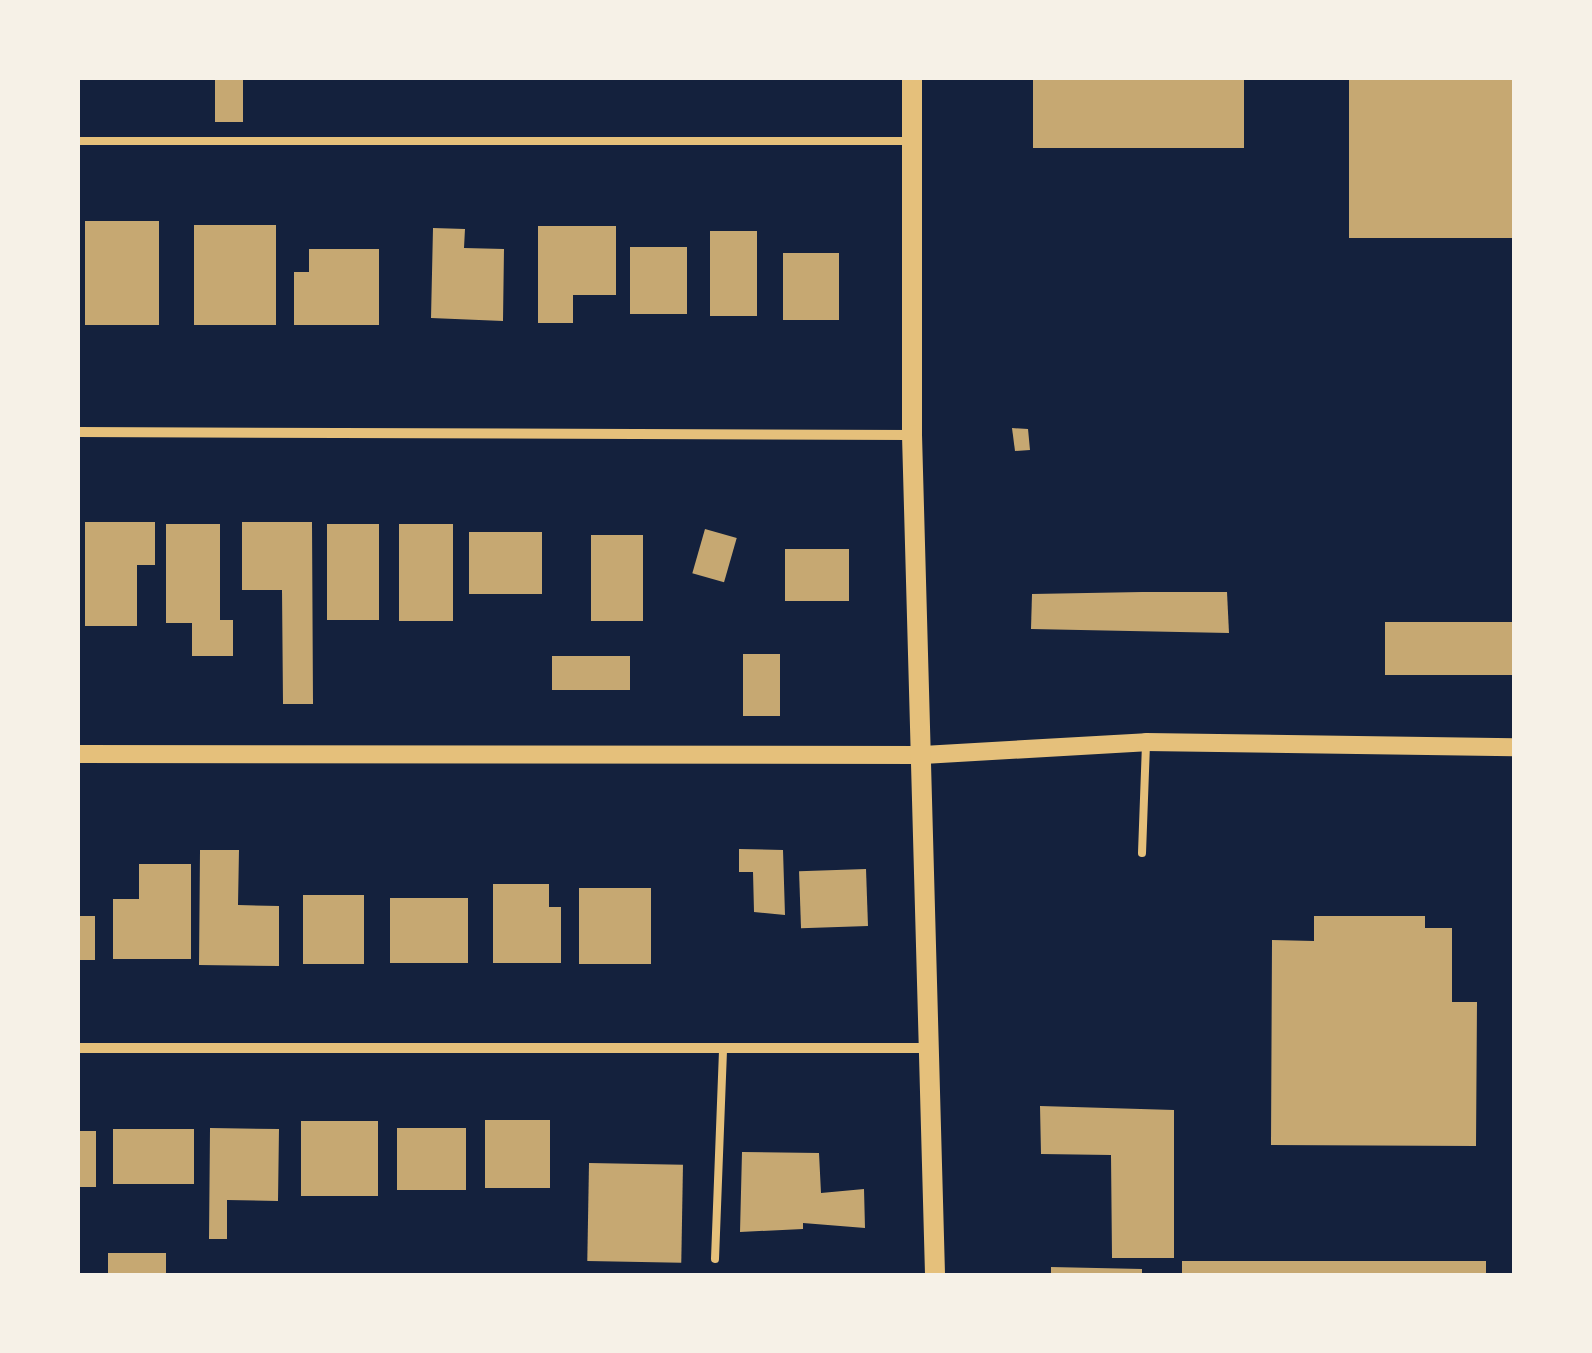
<!DOCTYPE html>
<style>
body{margin:0}
#map{position:relative;width:1592px;height:1353px;overflow:hidden;background:#14213d;font-family:"Work Sans",sans-serif}
div>[style]{position:absolute}
.building>*{inset:0;background:#c6a872;transform-origin:0 0}
.service>*{height:8px;margin:-4px;padding:0 4px;transform-origin:4px;border-radius:4px;background:#e5c07b}
.minor>*{height:10px;margin:-5px;padding:0 5px;transform-origin:5px;border-radius:5px;background:#e5c07b}
.tertiary>*{height:18px;margin:-9px;padding:0 9px;transform-origin:9px;border-radius:9px;background:#e5c07b}
.secondary>*{height:20px;margin:-10px;padding:0 10px;transform-origin:10px;border-radius:10px;background:#e5c07b}
span{translate:-50% -50%;white-space:nowrap;text-align:center;line-height:1.15;-webkit-text-stroke:8px #f6f1e7;paint-order:stroke}
.frame{position:absolute;inset:0;border:80px solid #f6f1e7;pointer-events:none}
</style>
<div id="map">
<div class="building">
<div style="left:215px;top:78px;width:28px;height:44px"></div>
<div style="left:1033px;top:78px;width:211px;height:70px"></div>
<div style="left:1349px;top:78px;width:165px;height:160px"></div>
<div style="left:85px;top:221px;width:74px;height:104px"></div>
<div style="left:194px;top:225px;width:82px;height:100px"></div>
<div style="clip-path:polygon(538px 226px,616px 226px,616px 295px,573px 295px,573px 323px,538px 323px)"></div>
<div style="clip-path:polygon(433px 228px,465px 229px,464px 248px,504px 249px,503px 321px,431px 318px)"></div>
<div style="left:710px;top:231px;width:47px;height:85px"></div>
<div style="left:630px;top:247px;width:57px;height:67px"></div>
<div style="clip-path:polygon(309px 249px,379px 249px,379px 325px,294px 325px,294px 272px,309px 272px)"></div>
<div style="left:783px;top:253px;width:56px;height:67px"></div>
<div style="clip-path:polygon(1012px 428px,1028px 429px,1030px 450px,1015px 451px)"></div>
<div style="clip-path:polygon(85px 522px,155px 522px,155px 565px,137px 565px,137px 626px,85px 626px)"></div>
<div style="clip-path:polygon(242px 522px,312px 522px,313px 704px,283px 704px,282px 590px,242px 590px)"></div>
<div style="clip-path:polygon(166px 524px,220px 524px,220px 620px,233px 620px,233px 656px,192px 656px,192px 623px,166px 623px)"></div>
<div style="left:327px;top:524px;width:52px;height:96px"></div>
<div style="left:399px;top:524px;width:54px;height:97px"></div>
<div style="left:705px;top:529px;width:33px;height:46px;rotate:16deg"></div>
<div style="left:469px;top:532px;width:73px;height:62px"></div>
<div style="left:591px;top:535px;width:52px;height:86px"></div>
<div style="left:785px;top:549px;width:64px;height:52px"></div>
<div style="clip-path:polygon(1142px 592px,1227px 592px,1229px 633px,1031px 629px,1032px 594px)"></div>
<div style="left:1385px;top:622px;width:129px;height:53px"></div>
<div style="left:743px;top:654px;width:37px;height:62px"></div>
<div style="left:552px;top:656px;width:78px;height:34px"></div>
<div style="clip-path:polygon(739px 849px,783px 850px,785px 915px,754px 912px,753px 872px,739px 872px)"></div>
<div style="clip-path:polygon(200px 850px,239px 850px,238px 905px,279px 906px,279px 966px,199px 965px)"></div>
<div style="clip-path:polygon(139px 864px,191px 864px,191px 959px,113px 959px,113px 899px,139px 899px)"></div>
<div style="left:866px;top:869px;width:57px;height:67px;rotate:88deg"></div>
<div style="clip-path:polygon(493px 884px,549px 884px,549px 907px,561px 907px,561px 963px,493px 963px)"></div>
<div style="left:579px;top:888px;width:72px;height:76px"></div>
<div style="left:303px;top:895px;width:61px;height:69px"></div>
<div style="left:390px;top:898px;width:78px;height:65px"></div>
<div style="left:78px;top:916px;width:17px;height:44px"></div>
<div style="clip-path:polygon(1314px 916px,1425px 916px,1425px 928px,1452px 928px,1452px 1002px,1477px 1002px,1476px 1146px,1271px 1145px,1272px 940px,1314px 941px)"></div>
<div style="clip-path:polygon(1040px 1106px,1174px 1110px,1174px 1258px,1112px 1258px,1111px 1155px,1041px 1154px)"></div>
<div style="left:485px;top:1120px;width:65px;height:68px"></div>
<div style="left:301px;top:1121px;width:77px;height:75px"></div>
<div style="clip-path:polygon(210px 1128px,279px 1129px,278px 1201px,227px 1200px,227px 1239px,209px 1239px)"></div>
<div style="left:397px;top:1128px;width:69px;height:62px"></div>
<div style="left:113px;top:1129px;width:81px;height:55px"></div>
<div style="left:78px;top:1131px;width:18px;height:56px"></div>
<div style="clip-path:polygon(742px 1152px,819px 1153px,821px 1193px,864px 1189px,865px 1228px,803px 1223px,803px 1229px,740px 1232px)"></div>
<div style="left:589px;top:1163px;width:94px;height:98px;rotate:1deg"></div>
<div style="left:108px;top:1253px;width:58px;height:23px"></div>
<div style="left:1182px;top:1261px;width:304px;height:15px"></div>
<div style="clip-path:polygon(1051px 1267px,1142px 1269px,1142px 1276px,1051px 1276px)"></div>
</div>
<div class="service">
<div style="left:78px;top:141px;width:830px"></div>
<div style="left:1142px;top:853px;width:111px;rotate:-87.9deg"></div>
<div style="left:715px;top:1259px;width:211px;rotate:-87.8deg"></div>
</div>
<div class="minor">
<div style="left:78px;top:432px;width:833px;rotate:0.21deg"></div>
<div style="left:78px;top:1048px;width:852px"></div>
</div>
<div class="tertiary">
<div style="left:78px;top:754px;width:845px;rotate:0.07deg"></div>
<div style="left:923px;top:755px;width:223px;rotate:-3.3deg"></div>
<div style="left:1146px;top:742px;width:368px;rotate:0.8deg"></div>
</div>
<div class="secondary">
<div style="left:912px;top:78px;width:357px;rotate:90deg"></div>
<div style="left:912px;top:435px;width:841px;rotate:88.43deg"></div>
</div>
<div class="frame"></div>
</div>
